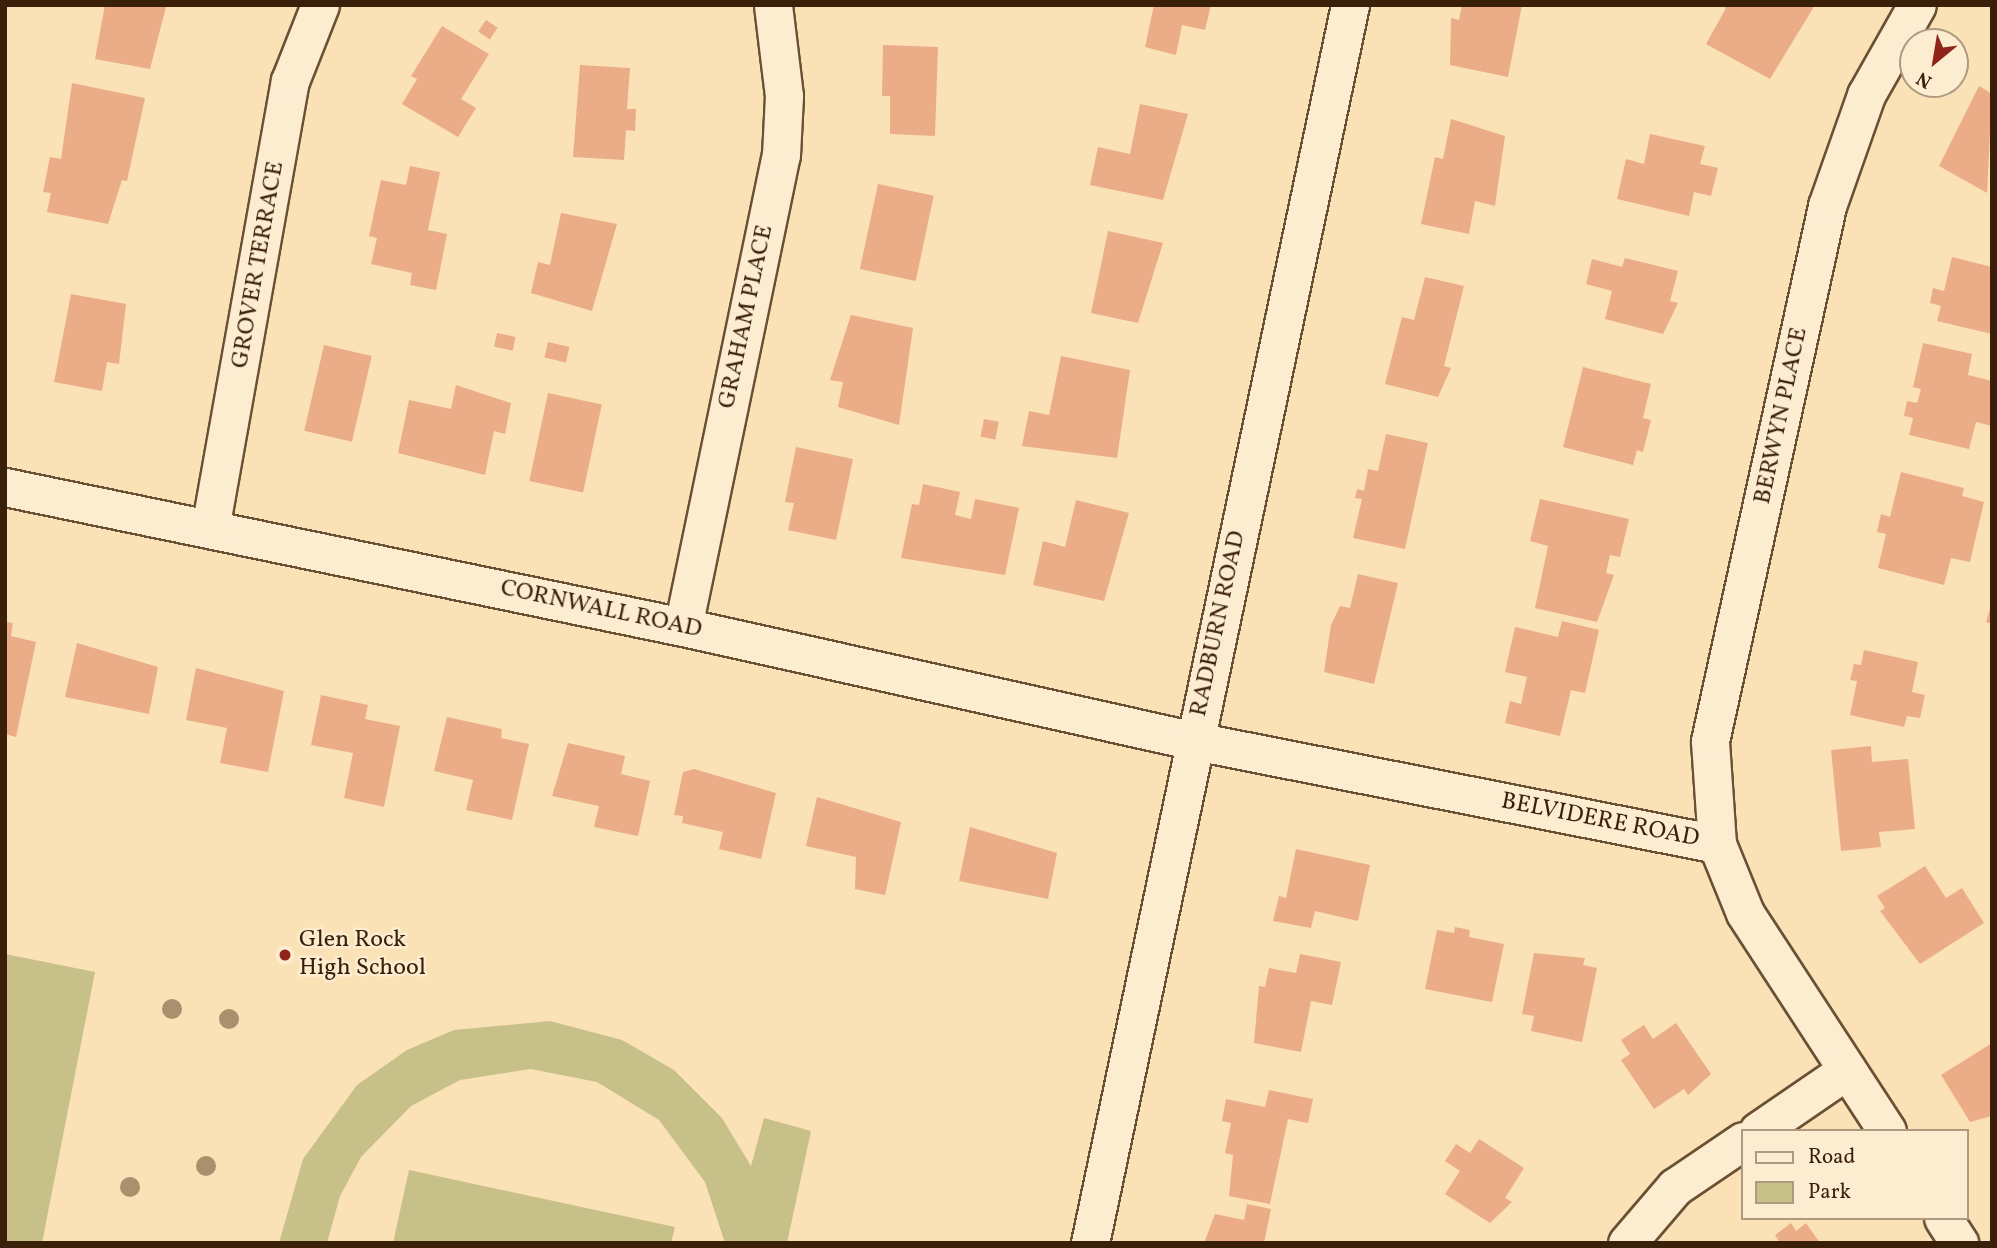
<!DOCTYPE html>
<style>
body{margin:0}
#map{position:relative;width:1997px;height:1248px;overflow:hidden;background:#fbe1b6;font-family:Vollkorn,serif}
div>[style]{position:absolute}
.green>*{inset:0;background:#c7c088}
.building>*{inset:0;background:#ebad88;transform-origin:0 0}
.roads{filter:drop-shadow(2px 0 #6a5034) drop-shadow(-2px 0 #6a5034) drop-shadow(0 2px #6a5034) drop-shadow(0 -2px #6a5034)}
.minor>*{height:37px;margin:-18.5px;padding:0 18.5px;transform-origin:18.5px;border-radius:18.5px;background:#fcecd0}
.trees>*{width:20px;height:20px;margin:-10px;border-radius:50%;background:#a8916c}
.dots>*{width:19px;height:19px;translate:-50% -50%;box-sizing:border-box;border:4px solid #fcecd0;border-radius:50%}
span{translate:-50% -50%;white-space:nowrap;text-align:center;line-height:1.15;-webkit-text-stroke:5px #fcecd0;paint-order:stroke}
.street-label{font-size:24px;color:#3a1f09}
.poi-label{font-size:24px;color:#3a1f09}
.left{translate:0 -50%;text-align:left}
.frame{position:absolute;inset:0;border:7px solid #3a1f09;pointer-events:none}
.legend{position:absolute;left:1741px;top:1129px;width:228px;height:91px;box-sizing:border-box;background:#fcecd0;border:2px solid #ae9a80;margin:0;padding:9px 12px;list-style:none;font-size:21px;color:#3a1f09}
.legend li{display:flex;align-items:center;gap:14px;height:35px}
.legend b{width:35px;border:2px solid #ae9a80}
.north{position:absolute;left:1899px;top:28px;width:70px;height:70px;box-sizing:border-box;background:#fcecd0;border:2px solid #ae9a80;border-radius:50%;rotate:210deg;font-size:19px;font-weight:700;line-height:28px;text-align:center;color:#3a1f09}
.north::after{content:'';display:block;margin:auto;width:24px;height:32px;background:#8f2418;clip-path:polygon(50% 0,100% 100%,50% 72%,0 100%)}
</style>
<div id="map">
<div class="green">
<div style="clip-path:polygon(5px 954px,95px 972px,42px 1243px,5px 1243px)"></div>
<div style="clip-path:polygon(550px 1021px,622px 1040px,674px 1070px,722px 1118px,751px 1166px,764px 1118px,811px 1131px,787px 1243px,725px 1243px,705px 1182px,659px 1120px,597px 1082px,531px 1069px,460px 1080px,411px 1106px,361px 1157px,340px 1196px,327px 1243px,279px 1243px,303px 1159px,357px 1085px,407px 1050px,454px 1030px)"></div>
<div style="clip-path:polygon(409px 1170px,675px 1227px,671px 1243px,393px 1243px)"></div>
</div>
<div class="building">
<div style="clip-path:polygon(105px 5px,166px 7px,150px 69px,95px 59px)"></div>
<div style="clip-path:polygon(1154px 5px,1211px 5px,1205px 30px,1182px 25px,1176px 55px,1145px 47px)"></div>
<div style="clip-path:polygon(1462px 5px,1522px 5px,1508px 77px,1450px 65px,1451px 18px,1459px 20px)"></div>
<div style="clip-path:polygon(1721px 5px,1815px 5px,1770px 79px,1706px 44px,1726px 8px)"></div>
<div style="left:486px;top:20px;width:14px;height:14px;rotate:34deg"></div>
<div style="clip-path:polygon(442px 26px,489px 54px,461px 99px,476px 108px,458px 137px,402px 104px,417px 79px,411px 76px)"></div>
<div style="clip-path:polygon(883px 45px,938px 47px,935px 136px,890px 134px,890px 96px,882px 96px)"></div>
<div style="clip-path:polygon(580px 65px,630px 68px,627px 109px,636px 109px,635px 131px,626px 130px,624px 160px,573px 157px)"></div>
<div style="clip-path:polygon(72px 83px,145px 98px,127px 181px,122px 180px,108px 224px,47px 212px,51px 193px,43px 192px,50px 157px,61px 159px)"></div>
<div style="clip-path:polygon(1979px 86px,1992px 94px,1987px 193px,1939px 166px)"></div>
<div style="clip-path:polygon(1140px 104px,1188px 114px,1163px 200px,1090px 185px,1098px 147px,1130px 154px)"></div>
<div style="clip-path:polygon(1451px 119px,1505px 136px,1495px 206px,1475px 201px,1469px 234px,1421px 224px,1435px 157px,1443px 159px)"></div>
<div style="clip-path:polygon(1650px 134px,1705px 146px,1700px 164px,1718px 168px,1711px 196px,1694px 192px,1689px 216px,1617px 199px,1626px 159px,1644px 164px)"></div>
<div style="clip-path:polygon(410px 166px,440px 172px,428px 230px,447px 234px,436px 290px,410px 285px,412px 273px,371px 264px,377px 238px,369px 236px,381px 180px,406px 185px)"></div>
<div style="left:878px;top:184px;width:57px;height:87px;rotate:12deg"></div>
<div style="clip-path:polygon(561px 213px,617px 224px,592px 311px,531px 293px,538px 262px,550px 265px)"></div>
<div style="clip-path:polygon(1108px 231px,1163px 243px,1138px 323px,1091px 313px)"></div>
<div style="clip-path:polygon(1952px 257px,1992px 267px,1992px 334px,1937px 321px,1941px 306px,1930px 303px,1933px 288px,1944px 291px)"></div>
<div style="clip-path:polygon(1625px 258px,1678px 271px,1670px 301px,1678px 303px,1663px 334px,1605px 319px,1612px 291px,1586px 284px,1592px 259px,1622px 267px)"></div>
<div style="clip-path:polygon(1425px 277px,1464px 286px,1444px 366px,1451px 368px,1438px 397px,1385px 384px,1402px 317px,1414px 320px)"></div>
<div style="clip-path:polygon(71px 294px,126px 304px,119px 364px,107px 362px,102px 391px,54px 382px)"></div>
<div style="clip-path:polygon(851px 315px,913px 328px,899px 425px,838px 407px,843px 382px,830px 380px)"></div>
<div style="left:497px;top:333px;width:19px;height:14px;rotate:12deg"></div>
<div style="left:548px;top:342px;width:22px;height:16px;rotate:13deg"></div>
<div style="clip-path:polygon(1923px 343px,1972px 354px,1968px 375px,1992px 381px,1992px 426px,1976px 422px,1969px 449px,1909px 435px,1913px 418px,1904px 416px,1907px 401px,1917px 403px,1921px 389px,1913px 387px)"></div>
<div style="left:324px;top:345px;width:49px;height:88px;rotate:13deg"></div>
<div style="clip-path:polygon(1061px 356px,1130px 370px,1117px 458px,1022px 446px,1029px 411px,1049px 415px)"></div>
<div style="clip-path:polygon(1583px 367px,1651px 384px,1643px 418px,1651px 420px,1643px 452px,1637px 450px,1633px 465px,1563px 447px)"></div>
<div style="clip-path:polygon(456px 385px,511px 403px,505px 434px,494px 431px,485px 475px,398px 453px,409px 400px,451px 409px)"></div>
<div style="left:548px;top:393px;width:55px;height:90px;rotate:12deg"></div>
<div style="left:984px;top:419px;width:15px;height:18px;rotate:11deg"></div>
<div style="clip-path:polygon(1386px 434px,1428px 443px,1405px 549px,1353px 538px,1362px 499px,1355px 498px,1357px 489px,1364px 491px,1368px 469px,1378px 471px)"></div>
<div style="clip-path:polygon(796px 447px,853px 459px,836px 540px,788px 530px,794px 503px,785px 502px)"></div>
<div style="clip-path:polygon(1901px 472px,1964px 488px,1962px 496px,1984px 502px,1970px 562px,1951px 558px,1944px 585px,1878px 568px,1886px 534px,1877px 532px,1881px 514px,1890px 517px)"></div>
<div style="clip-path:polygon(923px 484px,960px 492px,955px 515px,971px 519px,975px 499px,1019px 508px,1005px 575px,901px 558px,912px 504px,919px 505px)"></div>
<div style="clip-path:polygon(1540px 499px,1629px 519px,1620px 557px,1610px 555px,1606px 573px,1614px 575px,1597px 622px,1535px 608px,1548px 546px,1530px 541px)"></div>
<div style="clip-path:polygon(1076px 500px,1129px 513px,1104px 601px,1033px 585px,1043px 541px,1065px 547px)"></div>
<div style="clip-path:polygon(1358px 574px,1398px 583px,1374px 684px,1324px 672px,1331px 625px,1340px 606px,1350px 608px)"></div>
<div style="clip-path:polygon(1991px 606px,1992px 606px,1992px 624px,1986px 622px)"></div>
<div style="clip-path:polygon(1562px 621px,1599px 630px,1585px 693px,1571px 690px,1560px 736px,1505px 723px,1510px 701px,1521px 704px,1527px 677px,1505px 672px,1515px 627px,1558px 637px)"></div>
<div style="clip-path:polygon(5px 622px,13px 623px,11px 636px,36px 642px,16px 737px,5px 734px)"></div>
<div style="clip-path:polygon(77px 643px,158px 667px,149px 714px,65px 697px)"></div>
<div style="clip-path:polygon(1864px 650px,1918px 662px,1912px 692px,1925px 695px,1920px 718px,1907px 716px,1904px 727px,1850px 715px,1857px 681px,1850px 680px,1854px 664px,1861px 665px)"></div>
<div style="clip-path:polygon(196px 668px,284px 691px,268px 772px,220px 763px,227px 728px,186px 720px)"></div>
<div style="clip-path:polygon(321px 695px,368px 705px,365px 719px,400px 726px,384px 807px,344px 798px,353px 753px,311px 745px)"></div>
<div style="clip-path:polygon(447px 717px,502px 729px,501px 738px,529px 744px,512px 820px,466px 810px,473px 780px,434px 771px)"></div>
<div style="clip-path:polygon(568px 743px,625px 756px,621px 774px,650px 781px,638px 836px,594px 827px,599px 806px,552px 796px)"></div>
<div style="clip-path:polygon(1871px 746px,1872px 762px,1908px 759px,1915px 829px,1879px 832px,1881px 847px,1841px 851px,1831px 750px)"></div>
<div style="clip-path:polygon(694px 769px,776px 793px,761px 859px,719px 849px,723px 832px,682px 823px,683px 816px,674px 815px,683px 772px)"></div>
<div style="clip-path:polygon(817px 797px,901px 822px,885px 895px,855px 889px,856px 857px,806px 846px)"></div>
<div style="clip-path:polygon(970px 827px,1057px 853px,1048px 899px,959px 881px)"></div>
<div style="clip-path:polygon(1296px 849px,1370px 865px,1358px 921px,1315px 911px,1311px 928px,1273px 921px,1279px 896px,1286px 898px)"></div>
<div style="clip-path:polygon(1925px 866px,1946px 898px,1962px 888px,1984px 923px,1920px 964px,1880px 911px,1885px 908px,1877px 896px)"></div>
<div style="clip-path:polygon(1455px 927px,1470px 930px,1469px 937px,1504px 944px,1492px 1002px,1425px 989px,1437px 930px,1454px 933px)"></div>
<div style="clip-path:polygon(1534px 953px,1585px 958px,1583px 965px,1597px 968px,1582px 1042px,1531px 1031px,1534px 1016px,1522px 1014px)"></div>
<div style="clip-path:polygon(1300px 954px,1341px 962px,1332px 1005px,1311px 1001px,1301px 1052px,1254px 1043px,1259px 986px,1265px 987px,1269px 968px,1296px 973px)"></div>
<div style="clip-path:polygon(1676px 1023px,1711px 1074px,1688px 1095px,1684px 1089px,1654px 1109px,1621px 1060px,1630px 1054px,1621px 1040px,1644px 1025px,1653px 1039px)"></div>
<div style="clip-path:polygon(1992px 1043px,1992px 1116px,1970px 1122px,1941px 1075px)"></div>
<div style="clip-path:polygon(1269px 1090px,1313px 1099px,1308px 1123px,1288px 1119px,1270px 1204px,1229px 1196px,1233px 1155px,1225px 1153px,1231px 1123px,1222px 1121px,1226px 1099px,1265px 1107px)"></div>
<div style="clip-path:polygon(1479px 1139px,1524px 1168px,1505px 1198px,1512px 1202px,1490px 1223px,1445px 1194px,1460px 1171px,1445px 1161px,1456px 1144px,1470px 1153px)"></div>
<div style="clip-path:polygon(1247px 1204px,1271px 1209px,1264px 1243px,1204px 1243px,1215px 1214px,1244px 1220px)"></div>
<div style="clip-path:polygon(1791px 1223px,1796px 1231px,1806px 1223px,1820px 1243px,1780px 1243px,1775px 1235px)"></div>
</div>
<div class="roads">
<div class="minor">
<div style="left:5px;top:487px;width:692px;rotate:11.67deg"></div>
<div style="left:683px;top:627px;width:525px;rotate:12.55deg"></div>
<div style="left:1195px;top:741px;width:532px;rotate:11.16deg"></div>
<div style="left:1717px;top:844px;width:74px;rotate:67.9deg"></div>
<div style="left:1745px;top:913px;width:260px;rotate:56.9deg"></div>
<div style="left:210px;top:529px;width:455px;rotate:-79.9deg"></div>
<div style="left:290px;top:81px;width:82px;rotate:-68.5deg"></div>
<div style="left:683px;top:627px;width:482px;rotate:-78.3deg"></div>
<div style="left:781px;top:155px;width:59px;rotate:-87.1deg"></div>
<div style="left:784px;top:96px;width:92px;rotate:-96.9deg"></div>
<div style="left:1717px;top:844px;width:103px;rotate:-93.9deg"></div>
<div style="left:1710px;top:741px;width:548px;rotate:-77.66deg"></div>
<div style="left:1827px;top:206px;width:118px;rotate:-70.6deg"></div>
<div style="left:1866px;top:95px;width:103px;rotate:-60.5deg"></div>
<div style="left:1758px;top:1131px;width:108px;rotate:-34.4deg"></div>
<div style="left:1943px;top:1218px;width:30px;rotate:57deg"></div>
<div style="left:1090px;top:1243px;width:1265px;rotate:-78.14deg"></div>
<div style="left:1627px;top:1243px;width:74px;rotate:-49.4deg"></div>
<div style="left:1675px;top:1187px;width:82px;rotate:-34.1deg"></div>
</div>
</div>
<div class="trees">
<div style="left:172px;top:1009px"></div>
<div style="left:229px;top:1019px"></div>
<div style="left:206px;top:1166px"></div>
<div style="left:130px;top:1187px"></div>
</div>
<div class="dots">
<div style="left:285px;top:955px;background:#8f2418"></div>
</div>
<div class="street-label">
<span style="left:259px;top:265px;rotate:-80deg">GROVER TERRACE</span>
<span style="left:747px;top:317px;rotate:-78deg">GRAHAM PLACE</span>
<span style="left:1782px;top:416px;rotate:-78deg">BERWYN PLACE</span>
<span style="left:601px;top:610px;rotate:12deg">CORNWALL ROAD</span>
<span style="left:1219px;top:624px;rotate:-78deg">RADBURN ROAD</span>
<span style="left:1600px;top:821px;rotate:11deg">BELVIDERE ROAD</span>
</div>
<div class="poi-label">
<span class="left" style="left:299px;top:955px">Glen Rock<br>High School</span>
</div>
<div class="frame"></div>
<ul class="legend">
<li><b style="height:9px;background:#fcecd0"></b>Road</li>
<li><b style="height:19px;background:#c7c088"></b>Park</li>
</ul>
<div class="north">N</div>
</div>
